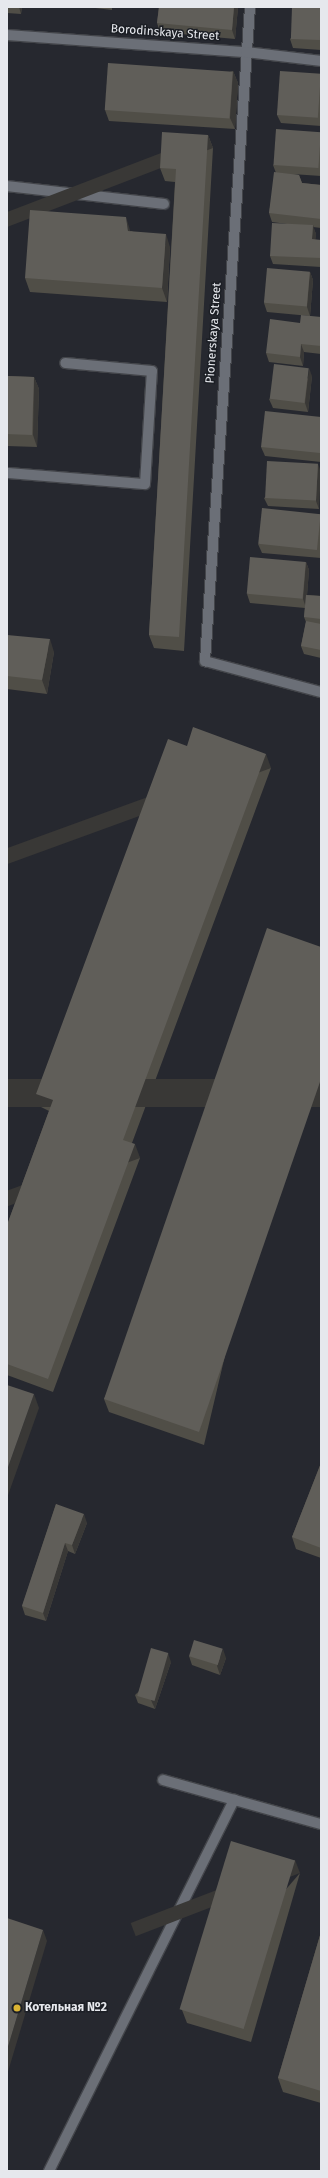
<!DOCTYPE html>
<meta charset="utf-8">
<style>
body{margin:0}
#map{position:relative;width:328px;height:2178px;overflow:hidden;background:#26282f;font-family:"Fira Sans",sans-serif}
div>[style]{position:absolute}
.roads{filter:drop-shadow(1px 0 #43454a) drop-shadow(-1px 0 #43454a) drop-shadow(0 1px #43454a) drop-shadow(0 -1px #43454a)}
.lane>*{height:10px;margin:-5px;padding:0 5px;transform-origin:5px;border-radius:5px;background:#6b6f77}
.street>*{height:10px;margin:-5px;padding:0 5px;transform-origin:5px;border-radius:5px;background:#6b6f77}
.wall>*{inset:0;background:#504e47}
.shaded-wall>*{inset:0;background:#393836;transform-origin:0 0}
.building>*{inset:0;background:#605e59;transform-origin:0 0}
.dots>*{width:11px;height:11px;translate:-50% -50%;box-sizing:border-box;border:2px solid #1c1f25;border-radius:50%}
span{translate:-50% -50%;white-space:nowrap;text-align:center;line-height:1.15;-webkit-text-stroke:3px #1c1f25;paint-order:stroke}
.street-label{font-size:12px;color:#e6e8ed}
.poi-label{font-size:12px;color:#e6e8ed;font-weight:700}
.left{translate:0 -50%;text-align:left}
.frame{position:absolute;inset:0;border:8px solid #e6e8ed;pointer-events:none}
</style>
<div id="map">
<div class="roads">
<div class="lane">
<div style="left:7px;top:186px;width:158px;rotate:6.5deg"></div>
<div style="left:7px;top:473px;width:138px;rotate:4.6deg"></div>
<div style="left:145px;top:484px;width:113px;rotate:-86.5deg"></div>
<div style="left:152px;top:371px;width:87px;rotate:-174.7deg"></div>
<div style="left:49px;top:2171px;width:415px;rotate:-63.5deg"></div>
</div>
<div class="street">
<div style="left:250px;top:7px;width:656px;rotate:93.94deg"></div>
<div style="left:205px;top:661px;width:120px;rotate:15deg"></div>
<div style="left:7px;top:35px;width:240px;rotate:4.1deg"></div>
<div style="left:246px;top:52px;width:76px;rotate:6.8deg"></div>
<div style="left:163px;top:1780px;width:164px;rotate:15.6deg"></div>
</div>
</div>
<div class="wall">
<div style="clip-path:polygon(7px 7px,22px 7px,21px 14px,7px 13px)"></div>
<div style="clip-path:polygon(87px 7px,112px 7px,112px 10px)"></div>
<div style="clip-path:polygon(159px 7px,238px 7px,235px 39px,160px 32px,157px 23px)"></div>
<div style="clip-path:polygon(321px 8px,321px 50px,293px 48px,290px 39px)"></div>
<div style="clip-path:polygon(233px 71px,238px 83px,235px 129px,109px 121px,105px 110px)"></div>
<div style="clip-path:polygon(321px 74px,321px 126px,281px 123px,277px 115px)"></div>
<div style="clip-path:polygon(321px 132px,321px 176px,292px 174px,299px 175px,302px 183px,321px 185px,321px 228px,313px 227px,316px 234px,315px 240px,321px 240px,321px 267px,273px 264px,270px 256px,287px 224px,272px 222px,269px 213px,276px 173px,273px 165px)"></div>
<div style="clip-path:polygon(208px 135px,213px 148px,184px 651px,154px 648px,149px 635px,175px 182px,165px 181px,160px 168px)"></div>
<div style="clip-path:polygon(131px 231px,170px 247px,167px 302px,30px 292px,25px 278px)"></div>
<div style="clip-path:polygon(310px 272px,313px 280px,310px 316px,267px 312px,264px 303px)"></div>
<div style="clip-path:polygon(321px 317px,321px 354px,304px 352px,303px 366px,269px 362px,266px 353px,300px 323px)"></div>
<div style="clip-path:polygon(7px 376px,34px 377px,39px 389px,37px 447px,7px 446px)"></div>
<div style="clip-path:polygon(312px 376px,308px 412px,273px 408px,269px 399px)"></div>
<div style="clip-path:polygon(321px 417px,321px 462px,265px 456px,261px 447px)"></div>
<div style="clip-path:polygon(318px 464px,319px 509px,268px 506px,264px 498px)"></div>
<div style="clip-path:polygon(321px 514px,321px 558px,262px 553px,258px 544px)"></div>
<div style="clip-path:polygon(306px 562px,309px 570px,307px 595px,321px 596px,321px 658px,304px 654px,301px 646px,306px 622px,304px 617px,305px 608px,250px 603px,247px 594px)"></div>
<div style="clip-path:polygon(7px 635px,54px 652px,47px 694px,7px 689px)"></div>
<div style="clip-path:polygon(187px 746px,271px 768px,132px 1143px,140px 1158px,53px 1392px,7px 1375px,7px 1225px,49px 1111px,41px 1107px,36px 1094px)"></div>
<div style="clip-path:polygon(321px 947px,204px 1445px,109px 1412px,104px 1399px)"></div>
<div style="clip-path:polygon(321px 1463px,321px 1558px,296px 1549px,292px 1537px)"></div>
<div style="clip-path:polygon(56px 1504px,87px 1523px,75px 1554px,68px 1551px,46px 1621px,25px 1615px,22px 1606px)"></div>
<div style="clip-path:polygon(189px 1656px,226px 1658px,220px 1675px,192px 1665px)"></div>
<div style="clip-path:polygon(171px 1662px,155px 1709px,138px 1703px,135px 1695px)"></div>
<div style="clip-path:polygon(300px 1873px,251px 2042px,187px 2023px,182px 2010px)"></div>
<div style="clip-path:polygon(321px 1932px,321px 2103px,283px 2092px,278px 2078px)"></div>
</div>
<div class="shaded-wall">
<div style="clip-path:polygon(19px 7px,22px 7px,21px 14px)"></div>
<div style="clip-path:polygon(234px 7px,238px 7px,235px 39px,232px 30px)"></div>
<div style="clip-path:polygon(233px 71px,238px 83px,235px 129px,230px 118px)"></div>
<div style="left:208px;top:135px;width:14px;height:503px;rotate:69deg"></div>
<div style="clip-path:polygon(126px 217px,130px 230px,133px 244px,128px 231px)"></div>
<div style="clip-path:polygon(313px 225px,316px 234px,315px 248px,312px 239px)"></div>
<div style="clip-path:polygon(166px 234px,170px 247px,167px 302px,162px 288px)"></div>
<div style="clip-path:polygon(310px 272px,313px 280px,310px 316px,307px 307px)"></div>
<div style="clip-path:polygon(301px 344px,304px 352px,303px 366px,300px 357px)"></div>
<div style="clip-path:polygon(309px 368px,312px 376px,308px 412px,305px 403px)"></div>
<div style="clip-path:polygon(34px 377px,39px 389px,37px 447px,33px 435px)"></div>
<div style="clip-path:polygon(318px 464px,321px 472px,319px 509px,316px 501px)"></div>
<div style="clip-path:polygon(306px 562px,309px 570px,306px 608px,303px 599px)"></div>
<div style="clip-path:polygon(50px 639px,54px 652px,47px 694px,42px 680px)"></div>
<div style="left:266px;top:754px;width:15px;height:412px;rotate:70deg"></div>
<div style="left:321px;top:1079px;width:28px;height:373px;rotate:90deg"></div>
<div style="left:135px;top:1144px;width:15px;height:251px;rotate:70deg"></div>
<div style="clip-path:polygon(34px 1394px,39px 1408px,7px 1498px,7px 1470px)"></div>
<div style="clip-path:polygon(84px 1514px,87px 1523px,75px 1554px,72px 1545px)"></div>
<div style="clip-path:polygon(65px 1543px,68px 1551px,46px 1621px,43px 1613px)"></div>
<div style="clip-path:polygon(223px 1649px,226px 1658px,220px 1675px,217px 1666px)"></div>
<div style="clip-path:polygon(168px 1653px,171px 1662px,155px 1709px,151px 1700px)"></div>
<div style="left:295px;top:1860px;width:14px;height:176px;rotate:69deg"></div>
<div style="clip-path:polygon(43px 1930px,47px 1941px,7px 2075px,7px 2050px)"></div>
</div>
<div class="building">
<div style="clip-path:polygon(159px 7px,234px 7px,232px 30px,157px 23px)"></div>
<div style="left:292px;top:7px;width:29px;height:32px;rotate:2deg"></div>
<div style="left:108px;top:63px;width:125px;height:47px;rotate:4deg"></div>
<div style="left:280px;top:71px;width:41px;height:44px;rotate:4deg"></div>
<div style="left:276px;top:129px;width:45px;height:36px;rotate:4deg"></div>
<div style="clip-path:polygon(162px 132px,208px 135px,179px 637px,149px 635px,176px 169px,160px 168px)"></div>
<div style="clip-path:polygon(274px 172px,299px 175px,302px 183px,321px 185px,321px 219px,269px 213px)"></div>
<div style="clip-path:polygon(30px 210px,126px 217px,128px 231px,166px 234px,162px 288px,25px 278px)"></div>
<div style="clip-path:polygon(272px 223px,313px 225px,312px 239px,321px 240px,321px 258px,270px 256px)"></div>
<div style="left:267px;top:268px;width:43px;height:35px;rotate:5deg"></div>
<div style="clip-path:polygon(301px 315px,321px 317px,321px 346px,301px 344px,300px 357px,266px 353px,270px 319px,300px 323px)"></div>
<div style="left:274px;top:364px;width:35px;height:35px;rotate:7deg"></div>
<div style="left:7px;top:376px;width:27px;height:58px;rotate:2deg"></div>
<div style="clip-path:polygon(265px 411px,321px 417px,321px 446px,320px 453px,261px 447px)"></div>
<div style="left:267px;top:461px;width:51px;height:37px;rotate:3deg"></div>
<div style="left:262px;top:508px;width:59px;height:36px;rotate:6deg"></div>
<div style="left:250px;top:557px;width:56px;height:37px;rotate:5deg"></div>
<div style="clip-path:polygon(306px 595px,321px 596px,321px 619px,304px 617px)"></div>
<div style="clip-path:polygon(306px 621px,321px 624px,321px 650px,301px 646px)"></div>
<div style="clip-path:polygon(7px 635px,50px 639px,42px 680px,7px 676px)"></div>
<div style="clip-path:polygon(193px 727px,266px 754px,123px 1140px,135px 1144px,48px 1379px,7px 1364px,7px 1225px,53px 1100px,36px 1094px,168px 739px,187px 746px)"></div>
<div style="clip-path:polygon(267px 928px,321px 947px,321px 1079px,199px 1432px,104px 1399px)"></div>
<div style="clip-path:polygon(7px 1385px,34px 1394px,7px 1470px)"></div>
<div style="clip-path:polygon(321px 1463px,321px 1548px,292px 1537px)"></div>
<div style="clip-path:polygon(56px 1504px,84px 1514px,72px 1545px,65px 1543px,43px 1613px,22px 1606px)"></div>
<div style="left:194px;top:1640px;width:30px;height:17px;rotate:17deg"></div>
<div style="left:151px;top:1648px;width:18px;height:50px;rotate:16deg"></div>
<div style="left:231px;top:1841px;width:67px;height:176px;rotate:17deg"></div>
<div style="clip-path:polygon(7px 1918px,43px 1930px,7px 2050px)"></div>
<div style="clip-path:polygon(321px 1932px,321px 2091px,278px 2078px)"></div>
</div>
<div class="dots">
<div style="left:17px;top:2008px;background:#dab333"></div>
</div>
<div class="street-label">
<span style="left:165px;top:33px;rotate:4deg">Borodinskaya Street</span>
<span style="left:214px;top:333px;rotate:-86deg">Pionerskaya Street</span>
</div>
<div class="poi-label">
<span class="left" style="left:25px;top:2008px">Котельная №2</span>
</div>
<div class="frame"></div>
</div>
